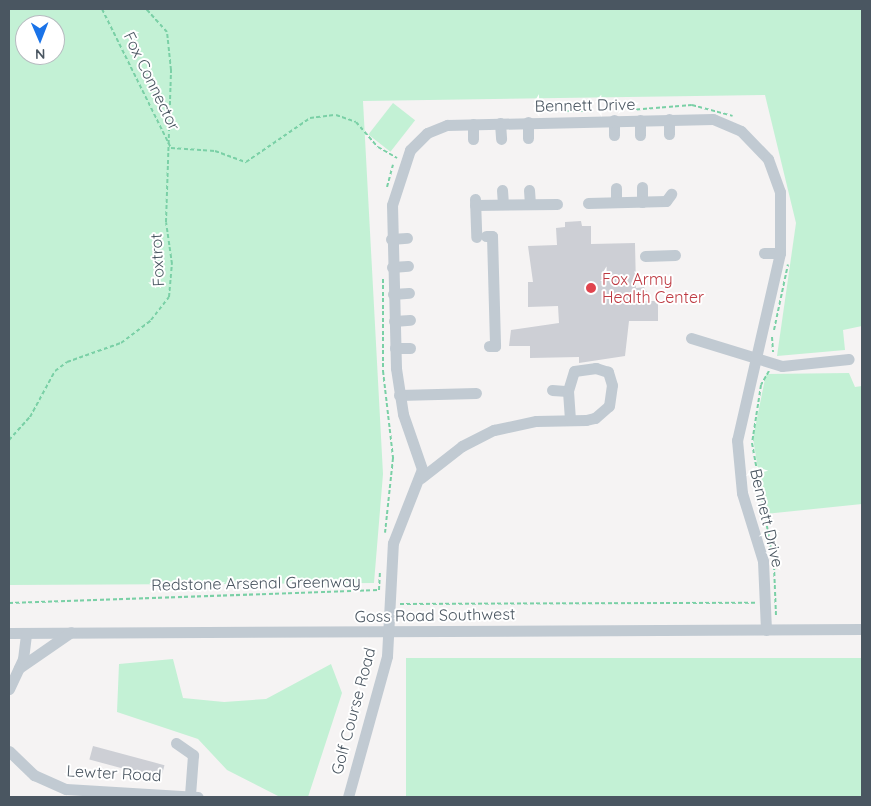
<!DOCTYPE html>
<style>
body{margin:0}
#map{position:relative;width:871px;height:806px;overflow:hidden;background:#f5f3f3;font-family:Quicksand,sans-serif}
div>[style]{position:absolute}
.green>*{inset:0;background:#c3f1d5;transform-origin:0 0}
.building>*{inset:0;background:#cdcfd5;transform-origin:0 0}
.path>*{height:2px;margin-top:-1px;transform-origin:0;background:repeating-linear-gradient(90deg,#7ad0a6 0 4px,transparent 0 6.5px)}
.minor>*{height:11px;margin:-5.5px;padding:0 5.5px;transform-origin:5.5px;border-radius:5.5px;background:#c1cad2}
.dots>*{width:14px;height:14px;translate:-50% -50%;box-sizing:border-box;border:2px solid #fff;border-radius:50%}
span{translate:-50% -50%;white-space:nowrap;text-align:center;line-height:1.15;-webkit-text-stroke:4px #fff;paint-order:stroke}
.street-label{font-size:16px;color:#4a5661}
.health-label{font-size:16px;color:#be3a42}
.left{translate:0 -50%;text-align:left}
.frame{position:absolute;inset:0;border:10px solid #4a5661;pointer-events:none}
.north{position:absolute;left:15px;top:15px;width:50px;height:50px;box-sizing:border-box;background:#fff;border:1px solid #b7bbc0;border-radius:50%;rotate:179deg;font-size:14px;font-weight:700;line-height:20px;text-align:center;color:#4a5661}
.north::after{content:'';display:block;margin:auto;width:18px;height:22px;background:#1a73e8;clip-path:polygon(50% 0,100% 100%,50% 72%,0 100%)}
</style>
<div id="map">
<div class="green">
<div style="clip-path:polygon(evenodd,9px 9px,862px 9px,862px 326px,843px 330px,845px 350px,777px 356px,796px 223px,765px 95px,363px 101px,383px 474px,374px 583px,9px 585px,9px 9px,25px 25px,55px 25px,55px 55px,25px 55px,25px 25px)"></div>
<div style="left:393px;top:103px;width:28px;height:40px;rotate:38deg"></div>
<div style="clip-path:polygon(849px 373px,855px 387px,862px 386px,862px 504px,765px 514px,753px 438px,766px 374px)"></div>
<div style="left:862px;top:658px;width:139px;height:456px;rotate:90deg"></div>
<div style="clip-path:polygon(173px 659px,183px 698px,224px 702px,266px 699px,331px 664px,342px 693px,308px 797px,280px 797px,227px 770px,198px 739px,117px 712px,119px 664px)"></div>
</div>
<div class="building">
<div style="clip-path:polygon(581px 221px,582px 226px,591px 226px,591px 244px,635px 243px,636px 288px,644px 287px,647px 292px,637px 296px,637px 301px,658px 301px,658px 321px,629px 321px,625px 356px,579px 363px,579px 357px,530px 358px,530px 346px,509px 346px,511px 330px,559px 323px,558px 306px,528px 307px,528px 282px,533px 282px,528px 246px,557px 245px,556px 228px,565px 227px,565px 222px)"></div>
<div style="left:93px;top:746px;width:74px;height:14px;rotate:15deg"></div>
</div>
<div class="path">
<div style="left:102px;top:9px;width:155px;rotate:63.6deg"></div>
<div style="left:171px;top:148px;width:44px;rotate:3.9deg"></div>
<div style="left:215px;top:151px;width:33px;rotate:20deg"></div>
<div style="left:246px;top:162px;width:78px;rotate:-34.5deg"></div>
<div style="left:310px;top:118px;width:26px;rotate:-7deg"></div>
<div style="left:336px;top:115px;width:21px;rotate:19deg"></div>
<div style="left:356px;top:122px;width:33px;rotate:49deg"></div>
<div style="left:378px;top:147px;width:22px;rotate:30deg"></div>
<div style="left:630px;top:110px;width:62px;rotate:-4.6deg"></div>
<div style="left:692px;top:105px;width:42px;rotate:15deg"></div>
<div style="left:560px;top:111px;width:23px"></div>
<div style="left:387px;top:187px;width:23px;rotate:-75deg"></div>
<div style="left:383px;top:279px;width:92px;rotate:90deg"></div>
<div style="left:383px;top:371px;width:88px;rotate:83.4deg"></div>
<div style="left:393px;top:458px;width:75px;rotate:96.1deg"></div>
<div style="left:774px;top:330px;width:67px;rotate:-78deg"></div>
<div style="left:772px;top:337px;width:15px;rotate:86deg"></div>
<div style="left:769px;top:371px;width:16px;rotate:120deg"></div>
<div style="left:761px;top:385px;width:59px;rotate:98.8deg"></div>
<div style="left:752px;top:443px;width:108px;rotate:79.8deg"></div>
<div style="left:9px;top:440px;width:31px;rotate:-48deg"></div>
<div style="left:30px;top:417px;width:52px;rotate:-61.5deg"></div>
<div style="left:55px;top:371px;width:15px;rotate:-37deg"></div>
<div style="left:67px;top:362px;width:57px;rotate:-19.4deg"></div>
<div style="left:121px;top:343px;width:38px;rotate:-37deg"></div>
<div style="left:151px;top:320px;width:29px;rotate:-52deg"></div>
<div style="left:169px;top:297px;width:33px;rotate:-85deg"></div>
<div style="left:172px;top:264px;width:42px;rotate:-98.1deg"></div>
<div style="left:166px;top:222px;width:152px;rotate:-88.1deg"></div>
<div style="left:171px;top:70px;width:38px;rotate:-96deg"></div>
<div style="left:167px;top:32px;width:31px;rotate:-132deg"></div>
<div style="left:774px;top:566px;width:49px;rotate:87.7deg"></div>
<div style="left:9px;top:603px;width:370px;rotate:-2deg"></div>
<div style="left:379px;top:590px;width:18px;rotate:-87deg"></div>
<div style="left:400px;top:604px;width:356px;rotate:-0.2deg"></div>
</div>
<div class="minor">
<div style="left:669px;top:119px;width:15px;rotate:90deg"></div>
<div style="left:614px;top:120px;width:15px;rotate:90deg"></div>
<div style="left:640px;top:120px;width:15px;rotate:90deg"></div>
<div style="left:528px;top:122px;width:16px;rotate:90deg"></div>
<div style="left:500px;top:123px;width:16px;rotate:86deg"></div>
<div style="left:473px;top:124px;width:15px;rotate:90deg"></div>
<div style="left:642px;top:187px;width:15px;rotate:90deg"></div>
<div style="left:502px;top:190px;width:14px;rotate:86deg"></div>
<div style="left:529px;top:190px;width:14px;rotate:86deg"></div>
<div style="left:475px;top:199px;width:38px;rotate:88deg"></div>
<div style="left:616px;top:202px;width:14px;rotate:-90deg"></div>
<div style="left:588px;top:203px;width:78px;rotate:-1.5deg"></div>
<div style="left:666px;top:201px;width:9px;rotate:-54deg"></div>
<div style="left:475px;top:205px;width:82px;rotate:-0.7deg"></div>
<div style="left:486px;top:236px;width:6px"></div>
<div style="left:492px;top:236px;width:110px;rotate:88.4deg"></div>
<div style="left:495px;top:346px;width:6px;rotate:180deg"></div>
<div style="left:391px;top:239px;width:16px;rotate:-4deg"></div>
<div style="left:764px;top:253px;width:16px"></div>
<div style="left:645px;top:256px;width:30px;rotate:-2deg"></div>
<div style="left:392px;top:267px;width:16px;rotate:-4deg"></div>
<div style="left:393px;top:294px;width:16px;rotate:-4deg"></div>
<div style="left:394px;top:321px;width:16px;rotate:-4deg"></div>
<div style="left:691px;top:338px;width:95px;rotate:17.1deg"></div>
<div style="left:782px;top:366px;width:67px;rotate:-6deg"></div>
<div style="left:395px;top:348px;width:15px"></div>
<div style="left:552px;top:390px;width:16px;rotate:4deg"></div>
<div style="left:399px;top:395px;width:77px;rotate:-1.5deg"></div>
<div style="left:421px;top:478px;width:52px;rotate:-38deg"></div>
<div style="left:462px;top:446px;width:36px;rotate:-27deg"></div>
<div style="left:494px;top:430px;width:43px;rotate:-12.1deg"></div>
<div style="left:536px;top:421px;width:50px;rotate:-1.1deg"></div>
<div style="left:586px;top:420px;width:9px;rotate:-13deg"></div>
<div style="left:595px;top:418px;width:18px;rotate:-41deg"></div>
<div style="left:609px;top:406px;width:21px;rotate:-82deg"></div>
<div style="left:612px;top:385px;width:14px;rotate:-107deg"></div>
<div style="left:608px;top:372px;width:13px;rotate:-162deg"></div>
<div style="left:596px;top:368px;width:22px;rotate:172deg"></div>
<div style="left:574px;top:371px;width:21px;rotate:107deg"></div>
<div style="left:568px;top:391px;width:29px;rotate:86deg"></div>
<div style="left:9px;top:633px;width:853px;rotate:-0.27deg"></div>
<div style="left:19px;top:668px;width:63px;rotate:-34.7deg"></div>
<div style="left:9px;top:689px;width:33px;rotate:-65deg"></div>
<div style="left:23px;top:659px;width:26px;rotate:-83deg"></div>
<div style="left:176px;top:743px;width:21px;rotate:35deg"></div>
<div style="left:193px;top:755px;width:40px;rotate:94.3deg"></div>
<div style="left:9px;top:751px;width:35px;rotate:44deg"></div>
<div style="left:34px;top:775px;width:35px;rotate:24deg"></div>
<div style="left:66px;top:789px;width:132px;rotate:3.5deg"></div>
<div style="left:348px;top:797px;width:146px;rotate:-74.5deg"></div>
<div style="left:387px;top:656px;width:113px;rotate:-87deg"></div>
<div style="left:393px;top:543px;width:79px;rotate:-68.6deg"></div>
<div style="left:422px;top:469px;width:58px;rotate:-109.1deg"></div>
<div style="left:403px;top:414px;width:47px;rotate:-98.7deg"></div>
<div style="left:396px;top:368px;width:163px;rotate:-91.4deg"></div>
<div style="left:392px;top:205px;width:58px;rotate:-71.9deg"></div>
<div style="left:410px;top:150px;width:24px;rotate:-45deg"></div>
<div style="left:427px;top:133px;width:22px;rotate:-22deg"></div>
<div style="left:447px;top:125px;width:266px;rotate:-1.3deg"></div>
<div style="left:713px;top:119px;width:30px;rotate:23deg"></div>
<div style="left:741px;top:131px;width:39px;rotate:46deg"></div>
<div style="left:768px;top:159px;width:35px;rotate:70deg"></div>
<div style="left:780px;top:192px;width:61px;rotate:90deg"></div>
<div style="left:780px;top:253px;width:192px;rotate:102.9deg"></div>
<div style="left:737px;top:440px;width:53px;rotate:84.6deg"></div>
<div style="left:742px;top:493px;width:71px;rotate:72.8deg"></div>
<div style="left:763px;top:561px;width:69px;rotate:87.5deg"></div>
</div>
<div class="dots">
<div style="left:591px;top:288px;background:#e0444e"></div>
</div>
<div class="street-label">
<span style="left:152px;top:81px;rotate:64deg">Fox Connector</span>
<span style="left:585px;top:105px;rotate:-1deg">Bennett Drive</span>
<span style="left:157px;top:260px;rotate:-93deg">Foxtrot</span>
<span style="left:767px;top:518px;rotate:77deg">Bennett Drive</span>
<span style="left:256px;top:583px;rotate:-1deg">Redstone Arsenal Greenway</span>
<span style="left:435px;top:615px;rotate:-1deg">Goss Road Southwest</span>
<span style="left:353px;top:711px;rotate:-75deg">Golf Course Road</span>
<span style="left:114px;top:773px;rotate:3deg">Lewter Road</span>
</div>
<div class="health-label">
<span class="left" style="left:602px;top:288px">Fox Army<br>Health Center</span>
</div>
<div class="frame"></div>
<div class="north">N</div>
</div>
